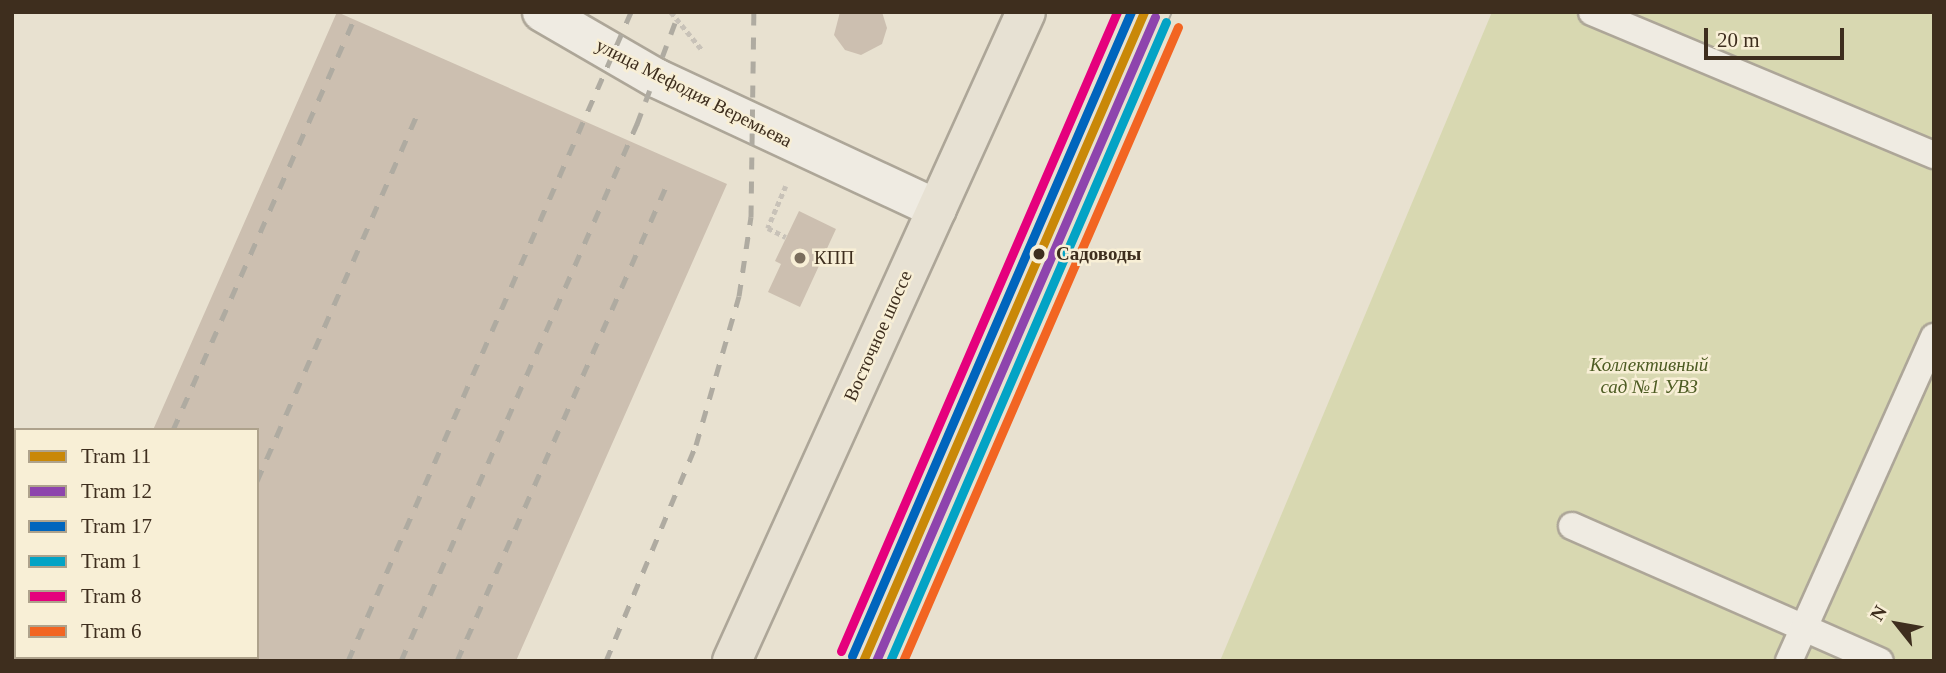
<!DOCTYPE html>
<meta charset="utf-8">
<style>
body{margin:0}
#map{position:relative;width:1946px;height:673px;overflow:hidden;background:#e8e1d0;font-family:Georgia,serif}
div>[style]{position:absolute}
.green>*{inset:0;background:#d8d8b1}
.building>*{inset:0;background:#ccbfb0}
.path>*{height:4.5px;margin-top:-2.25px;transform-origin:0;background:repeating-linear-gradient(90deg,#c8c2b8 0 5px,transparent 0 8.5px)}
.roads{filter:drop-shadow(2px 0 #ada698) drop-shadow(-2px 0 #ada698) drop-shadow(0 2px #ada698) drop-shadow(0 -2px #ada698)}
.lane>*{height:26px;margin:-13px;padding:0 13px;transform-origin:13px;border-radius:13px;background:#efebe2}
.street>*{height:38px;margin:-19px;padding:0 19px;transform-origin:19px;border-radius:19px;background:#efebe2}
.primary>*{height:38px;margin:-19px;padding:0 19px;transform-origin:19px;border-radius:19px;background:#e7e1d3}
.tram>*{height:2px;margin:-1px;padding:0 1px;transform-origin:1px;border-radius:1px;background:#afaba1}
.rail>*{height:5px;margin-top:-2.5px;transform-origin:0;background:repeating-linear-gradient(90deg,#afaba1 0 12px,transparent 0 24px)}
.tram-1>*{height:9px;margin:-4.5px;padding:0 4.5px;transform-origin:4.5px;border-radius:4.5px;background:#c98808}
.tram-2>*{height:9px;margin:-4.5px;padding:0 4.5px;transform-origin:4.5px;border-radius:4.5px;background:#8e44ad}
.tram-3>*{height:9px;margin:-4.5px;padding:0 4.5px;transform-origin:4.5px;border-radius:4.5px;background:#0065bd}
.tram-4>*{height:9px;margin:-4.5px;padding:0 4.5px;transform-origin:4.5px;border-radius:4.5px;background:#03a3c5}
.tram-5>*{height:9px;margin:-4.5px;padding:0 4.5px;transform-origin:4.5px;border-radius:4.5px;background:#e5007d}
.tram-6>*{height:9px;margin:-4.5px;padding:0 4.5px;transform-origin:4.5px;border-radius:4.5px;background:#f26522}
.dots>*{width:19px;height:19px;translate:-50% -50%;box-sizing:border-box;border:4px solid #f8efd6;border-radius:50%}
span{translate:-50% -50%;white-space:nowrap;text-align:center;line-height:1.15;-webkit-text-stroke:5px #f8efd6;paint-order:stroke}
.street-label{font-size:19px;color:#3e2e1e}
.stop-label{font-size:19px;color:#3e2e1e;font-weight:700}
.left{translate:0 -50%;text-align:left}
.poi-label{font-size:19px;color:#3e2e1e}
.park-label{font-size:19px;color:#4d5c23;font-style:italic}
.frame{position:absolute;inset:0;border:14px solid #3e2e1e;pointer-events:none}
.legend{position:absolute;left:14px;top:428px;width:245px;height:231px;box-sizing:border-box;background:#f8efd6;border:2px solid #aea28c;margin:0;padding:9px 12px;list-style:none;font-size:21px;color:#3e2e1e}
.legend li{display:flex;align-items:center;gap:14px;height:35px}
.legend b{width:35px;border:2px solid #aea28c}
.north{position:absolute;left:1862px;top:589px;width:70px;height:70px;-webkit-text-stroke:5px #f8efd6;paint-order:stroke;rotate:301deg;font-size:19px;font-weight:700;line-height:28px;text-align:center;color:#3e2e1e}
.north::after{content:'';display:block;margin:auto;width:24px;height:32px;background:#3e2e1e;clip-path:polygon(50% 0,100% 100%,50% 72%,0 100%)}
.scale{position:absolute;left:1704px;top:28px;width:140px;height:32px;box-sizing:border-box;border:4px solid #3e2e1e;border-top:0;padding-left:9px;font-size:21px;line-height:24px;white-space:nowrap;color:#3e2e1e;-webkit-text-stroke:5px #f8efd6;paint-order:stroke}
</style>
<div id="map">
<div class="green">
<div style="clip-path:polygon(1492px 12px,1934px 12px,1934px 661px,1220px 661px)"></div>
</div>
<div class="building">
<div style="clip-path:polygon(337px 12px,727px 184px,516px 661px,51px 661px,257px 657px,257px 430px,153px 430px)"></div>
<div style="clip-path:polygon(840px 12px,882px 12px,887px 28px,882px 44px,861px 55px,845px 50px,834px 35px)"></div>
<div style="clip-path:polygon(799px 211px,836px 229px,800px 307px,768px 292px,781px 264px,775px 261px)"></div>
</div>
<div class="path">
<div style="left:671px;top:12px;width:50px;rotate:50.6deg"></div>
<div style="left:786px;top:186px;width:46px;rotate:113.2deg"></div>
<div style="left:768px;top:228px;width:20px;rotate:27deg"></div>
</div>
<div class="roads">
<div class="lane">
<div style="left:1592px;top:12px;width:371px;rotate:22.7deg"></div>
<div style="left:1572px;top:526px;width:336px;rotate:23.7deg"></div>
<div style="left:1789px;top:661px;width:355px;rotate:-65.9deg"></div>
</div>
<div class="street">
<div style="left:542px;top:12px;width:132px;rotate:30.1deg"></div>
<div style="left:656px;top:78px;width:310px;rotate:25deg"></div>
</div>
<div class="primary">
<div style="left:732px;top:661px;width:712px;rotate:-65.63deg"></div>
</div>
</div>
<div class="tram">
<div style="left:890px;top:661px;width:708px;rotate:-66.51deg"></div>
</div>
<div class="rail">
<div style="left:173px;top:430px;width:457px;rotate:-66.2deg"></div>
<div style="left:257px;top:481px;width:405px;rotate:-66.4deg"></div>
<div style="left:71px;top:661px;width:4px;rotate:-63deg"></div>
<div style="left:179px;top:661px;width:4px;rotate:-76deg"></div>
<div style="left:348px;top:661px;width:708px;rotate:-66.44deg"></div>
<div style="left:401px;top:661px;width:587px;rotate:-66.28deg"></div>
<div style="left:637px;top:124px;width:120px;rotate:-69.4deg"></div>
<div style="left:457px;top:661px;width:516px;rotate:-66.22deg"></div>
<div style="left:606px;top:661px;width:234px;rotate:-67.4deg"></div>
<div style="left:696px;top:445px;width:155px;rotate:-73.9deg"></div>
<div style="left:739px;top:296px;width:80px;rotate:-81.4deg"></div>
<div style="left:751px;top:217px;width:205px;rotate:-89.2deg"></div>
</div>
<div class="tram-1">
<div style="left:863px;top:661px;width:707px;rotate:-66.59deg"></div>
</div>
<div class="tram-2">
<div style="left:876px;top:661px;width:702px;rotate:-66.58deg"></div>
</div>
<div class="tram-3">
<div style="left:852px;top:656px;width:702px;rotate:-66.58deg"></div>
</div>
<div class="tram-4">
<div style="left:890px;top:661px;width:696px;rotate:-66.64deg"></div>
</div>
<div class="tram-5">
<div style="left:841px;top:651px;width:696px;rotate:-66.64deg"></div>
</div>
<div class="tram-6">
<div style="left:903px;top:661px;width:691px;rotate:-66.55deg"></div>
</div>
<div class="dots">
<div style="left:1039px;top:254px;background:#3e2e1e"></div>
<div style="left:800px;top:258px;background:#7a6d5c"></div>
</div>
<div class="street-label">
<span style="left:694px;top:93px;rotate:27deg">улица Мефодия Веремьева</span>
<span style="left:878px;top:336px;rotate:-66deg">Восточное шоссе</span>
</div>
<div class="stop-label">
<span class="left" style="left:1056px;top:254px">Садоводы</span>
</div>
<div class="poi-label">
<span class="left" style="left:814px;top:258px">КПП</span>
</div>
<div class="park-label">
<span style="left:1649px;top:376px">Коллективный<br>сад №1 УВЗ</span>
</div>
<div class="frame"></div>
<ul class="legend">
<li><b style="height:9px;background:#c98808"></b>Tram 11</li>
<li><b style="height:9px;background:#8e44ad"></b>Tram 12</li>
<li><b style="height:9px;background:#0065bd"></b>Tram 17</li>
<li><b style="height:9px;background:#03a3c5"></b>Tram 1</li>
<li><b style="height:9px;background:#e5007d"></b>Tram 8</li>
<li><b style="height:9px;background:#f26522"></b>Tram 6</li>
</ul>
<div class="north">N</div>
<div class="scale">20 m</div>
</div>
